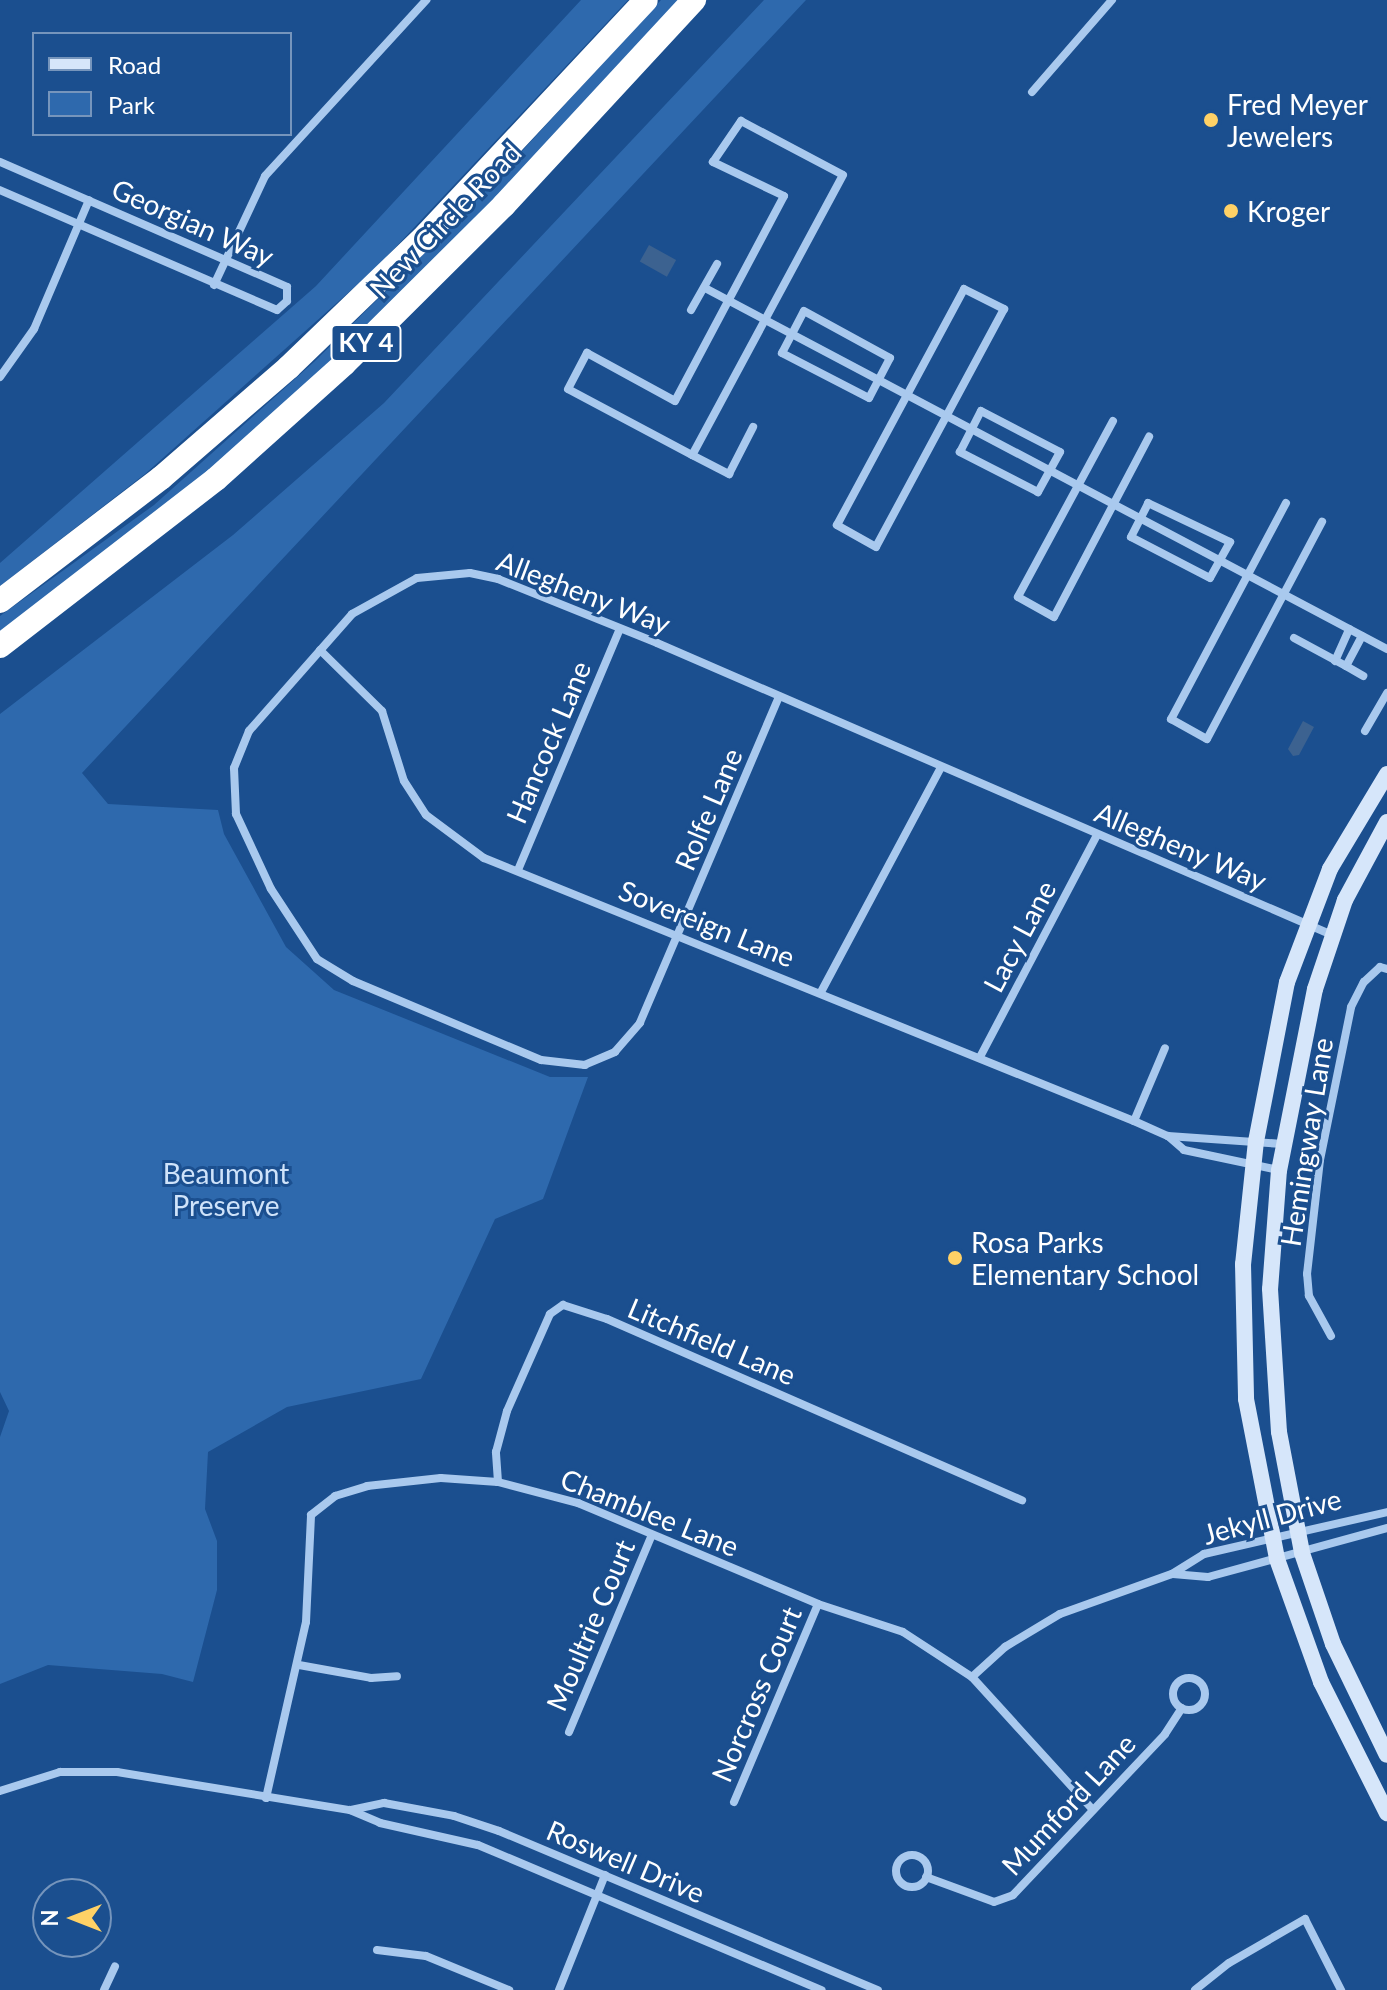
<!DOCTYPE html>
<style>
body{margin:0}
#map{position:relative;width:1387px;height:1990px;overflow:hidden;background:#1b4f8f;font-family:Lato,sans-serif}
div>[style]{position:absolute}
.green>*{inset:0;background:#2e69ad}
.water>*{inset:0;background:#3c6290;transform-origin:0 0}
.street>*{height:8px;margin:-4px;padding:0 4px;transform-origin:4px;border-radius:4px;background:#a9c9ee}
.street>.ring{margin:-4px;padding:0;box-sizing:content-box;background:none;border:8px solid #a9c9ee;border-radius:50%}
.secondary>*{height:16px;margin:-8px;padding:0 8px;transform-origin:8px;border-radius:8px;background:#d6e6fa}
.highway>*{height:24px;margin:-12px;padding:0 12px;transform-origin:12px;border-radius:12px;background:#fff}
.dots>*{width:22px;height:22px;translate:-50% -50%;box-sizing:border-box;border:4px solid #1b4f8f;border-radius:50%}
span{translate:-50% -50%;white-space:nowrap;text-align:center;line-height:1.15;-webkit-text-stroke:6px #1b4f8f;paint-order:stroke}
.shield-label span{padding:2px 6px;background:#1b4f8f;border:2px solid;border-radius:6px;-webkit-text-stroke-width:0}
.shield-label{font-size:26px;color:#fff;font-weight:700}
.poi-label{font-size:28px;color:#fff}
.left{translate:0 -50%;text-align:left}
.street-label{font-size:28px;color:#fff}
.park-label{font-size:28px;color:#cfe3fa}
.legend{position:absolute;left:32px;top:32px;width:260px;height:104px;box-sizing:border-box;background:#1b4f8f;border:2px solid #7695bc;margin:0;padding:10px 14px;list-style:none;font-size:24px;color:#fff}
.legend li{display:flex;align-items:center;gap:16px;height:40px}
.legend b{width:40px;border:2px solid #7695bc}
.north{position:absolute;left:32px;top:1878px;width:80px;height:80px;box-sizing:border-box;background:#1b4f8f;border:2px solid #7695bc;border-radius:50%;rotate:270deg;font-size:22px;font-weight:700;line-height:32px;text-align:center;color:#fff}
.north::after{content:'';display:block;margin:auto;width:28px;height:36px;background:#ffd166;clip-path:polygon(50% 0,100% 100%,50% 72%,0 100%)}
</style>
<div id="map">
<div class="green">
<div style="clip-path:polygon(581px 0,628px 0,377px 267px,145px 474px,0 586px,0 563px,316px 286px)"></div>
<div style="clip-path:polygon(661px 0,684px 0,530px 165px,318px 378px,161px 514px,0 634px,0 616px,154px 505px,315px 361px,465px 213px)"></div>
<div style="clip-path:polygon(764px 0,806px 0,82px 773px,108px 804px,218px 810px,224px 834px,286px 947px,334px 990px,550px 1077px,588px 1077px,543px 1199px,495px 1219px,421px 1379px,287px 1407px,208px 1452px,205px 1509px,217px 1541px,217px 1590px,193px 1682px,162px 1674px,48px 1665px,0 1684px,0 1437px,9px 1411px,0 1392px,0 714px,233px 535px,384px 403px)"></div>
</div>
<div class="water">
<div style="left:649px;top:245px;width:31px;height:19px;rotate:29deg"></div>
<div style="clip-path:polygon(1303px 721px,1314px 727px,1299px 755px,1293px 756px,1288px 749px)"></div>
</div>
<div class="street">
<div style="left:1032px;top:92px;width:122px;rotate:-49deg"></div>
<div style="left:741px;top:121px;width:115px;rotate:27.9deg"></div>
<div style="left:843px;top:175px;width:318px;rotate:118.3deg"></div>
<div style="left:692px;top:455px;width:140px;rotate:-152deg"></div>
<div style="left:568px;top:389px;width:41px;rotate:-62.2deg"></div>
<div style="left:587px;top:353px;width:100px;rotate:28.6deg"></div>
<div style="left:675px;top:401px;width:232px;rotate:-62deg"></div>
<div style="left:784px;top:196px;width:79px;rotate:-154.4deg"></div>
<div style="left:713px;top:162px;width:50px;rotate:-55.7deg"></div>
<div style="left:0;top:162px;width:313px;rotate:23.5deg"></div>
<div style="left:287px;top:287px;width:14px;rotate:90deg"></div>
<div style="left:287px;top:301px;width:13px;rotate:138deg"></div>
<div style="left:277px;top:310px;width:302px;rotate:-156.6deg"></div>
<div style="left:214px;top:285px;width:120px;rotate:-64.9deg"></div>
<div style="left:265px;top:176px;width:239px;rotate:-47.5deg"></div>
<div style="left:705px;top:288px;width:772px;rotate:27.89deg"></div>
<div style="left:964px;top:289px;width:45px;rotate:26.6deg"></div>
<div style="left:1004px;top:309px;width:270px;rotate:118.3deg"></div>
<div style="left:876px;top:547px;width:45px;rotate:-150.6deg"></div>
<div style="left:837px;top:525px;width:268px;rotate:-61.7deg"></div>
<div style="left:691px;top:310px;width:53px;rotate:-60.5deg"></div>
<div style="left:804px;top:311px;width:98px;rotate:28.7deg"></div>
<div style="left:890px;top:358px;width:45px;rotate:117.7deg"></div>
<div style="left:869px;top:398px;width:98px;rotate:-152.7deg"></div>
<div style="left:782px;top:353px;width:47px;rotate:-62.4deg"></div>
<div style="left:0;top:377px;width:59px;rotate:-54.7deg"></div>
<div style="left:34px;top:329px;width:140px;rotate:-66.9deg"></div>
<div style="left:981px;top:411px;width:89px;rotate:27.4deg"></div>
<div style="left:1060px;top:452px;width:46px;rotate:118.8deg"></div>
<div style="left:1038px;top:492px;width:88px;rotate:-152.9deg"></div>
<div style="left:960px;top:452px;width:46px;rotate:-62.9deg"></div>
<div style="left:1113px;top:421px;width:200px;rotate:118.4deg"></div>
<div style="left:1018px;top:597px;width:41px;rotate:29.1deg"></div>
<div style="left:1054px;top:617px;width:204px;rotate:-62.2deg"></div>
<div style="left:692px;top:455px;width:42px;rotate:27.2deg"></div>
<div style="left:729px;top:474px;width:53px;rotate:-62.9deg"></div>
<div style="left:1148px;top:503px;width:91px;rotate:25.4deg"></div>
<div style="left:1230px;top:542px;width:41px;rotate:119.1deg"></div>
<div style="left:1210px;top:578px;width:89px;rotate:-152.6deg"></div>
<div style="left:1131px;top:537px;width:38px;rotate:-63deg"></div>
<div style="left:1286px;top:503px;width:245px;rotate:118deg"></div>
<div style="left:1171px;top:719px;width:41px;rotate:29.1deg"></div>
<div style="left:1207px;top:739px;width:246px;rotate:-62.1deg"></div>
<div style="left:1362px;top:636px;width:34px;rotate:118deg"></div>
<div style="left:1346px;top:666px;width:20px;rotate:30deg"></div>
<div style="left:1294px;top:638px;width:59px;rotate:28.3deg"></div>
<div style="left:320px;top:650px;width:87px;rotate:44.5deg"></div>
<div style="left:382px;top:711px;width:73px;rotate:72.6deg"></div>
<div style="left:404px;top:781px;width:40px;rotate:57.1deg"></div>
<div style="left:426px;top:815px;width:72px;rotate:36.6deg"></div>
<div style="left:484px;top:858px;width:701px;rotate:22.03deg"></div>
<div style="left:1134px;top:1121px;width:37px;rotate:24deg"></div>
<div style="left:1168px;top:1136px;width:21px;rotate:41deg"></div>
<div style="left:1184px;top:1150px;width:97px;rotate:11.9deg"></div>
<div style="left:1335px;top:661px;width:35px;rotate:-66deg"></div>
<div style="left:778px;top:699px;width:352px;rotate:113.1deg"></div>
<div style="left:640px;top:1023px;width:38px;rotate:131deg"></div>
<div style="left:615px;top:1052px;width:33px;rotate:157deg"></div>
<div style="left:585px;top:1065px;width:44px;rotate:-173.5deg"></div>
<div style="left:541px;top:1060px;width:204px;rotate:-157.2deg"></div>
<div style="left:353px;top:981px;width:42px;rotate:-148.6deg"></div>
<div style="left:317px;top:959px;width:84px;rotate:-123.3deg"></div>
<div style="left:271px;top:889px;width:83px;rotate:-115deg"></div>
<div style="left:236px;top:814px;width:46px;rotate:-92.5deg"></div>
<div style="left:234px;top:768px;width:40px;rotate:-68deg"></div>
<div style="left:249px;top:731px;width:156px;rotate:-48.6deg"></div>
<div style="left:352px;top:614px;width:74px;rotate:-29deg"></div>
<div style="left:417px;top:578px;width:53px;rotate:-5.4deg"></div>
<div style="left:470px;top:573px;width:29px;rotate:12deg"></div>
<div style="left:498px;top:579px;width:171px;rotate:21.9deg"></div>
<div style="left:657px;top:643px;width:735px;rotate:23.39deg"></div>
<div style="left:1365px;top:731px;width:44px;rotate:-59.9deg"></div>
<div style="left:518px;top:870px;width:259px;rotate:-67.1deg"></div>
<div style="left:821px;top:992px;width:253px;rotate:-61.9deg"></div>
<div style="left:980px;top:1057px;width:251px;rotate:-62.2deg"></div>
<div style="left:1134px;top:1121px;width:79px;rotate:-67deg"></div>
<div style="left:1168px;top:1136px;width:115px;rotate:4deg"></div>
<div style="left:1331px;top:1336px;width:46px;rotate:-118.8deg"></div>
<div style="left:1309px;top:1296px;width:22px;rotate:-95deg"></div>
<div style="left:1307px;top:1274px;width:115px;rotate:-83.5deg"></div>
<div style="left:1320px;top:1160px;width:156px;rotate:-78.5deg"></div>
<div style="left:1351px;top:1007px;width:28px;rotate:-63deg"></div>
<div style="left:1364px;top:982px;width:22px;rotate:-43deg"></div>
<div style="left:1380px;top:967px;width:7px;rotate:16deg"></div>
<div style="left:498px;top:1482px;width:30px;rotate:-94deg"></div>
<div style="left:496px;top:1452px;width:42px;rotate:-75deg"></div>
<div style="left:507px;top:1411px;width:106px;rotate:-66.1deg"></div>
<div style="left:550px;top:1314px;width:16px;rotate:-35deg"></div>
<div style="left:563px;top:1305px;width:46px;rotate:17.7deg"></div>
<div style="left:607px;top:1319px;width:453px;rotate:23.6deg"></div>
<div style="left:1173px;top:1574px;width:35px;rotate:5deg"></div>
<div style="left:1208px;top:1577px;width:186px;rotate:-15.3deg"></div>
<div style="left:299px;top:1665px;width:73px;rotate:10.2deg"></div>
<div style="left:371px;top:1678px;width:26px;rotate:-4deg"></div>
<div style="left:972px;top:1677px;width:45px;rotate:-42.3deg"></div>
<div style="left:1005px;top:1647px;width:64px;rotate:-31deg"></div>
<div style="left:1060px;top:1614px;width:119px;rotate:-19.7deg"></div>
<div style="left:1172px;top:1574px;width:38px;rotate:-32deg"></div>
<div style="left:1204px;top:1554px;width:188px;rotate:-12.9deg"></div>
<div class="ring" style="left:1173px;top:1678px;width:24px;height:24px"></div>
<div style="left:569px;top:1732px;width:214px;rotate:-67.2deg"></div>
<div style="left:0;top:1791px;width:63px;rotate:-17.6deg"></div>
<div style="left:60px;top:1772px;width:57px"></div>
<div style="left:117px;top:1772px;width:236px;rotate:9.3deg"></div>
<div style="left:350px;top:1810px;width:33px;rotate:23deg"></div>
<div style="left:380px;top:1823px;width:100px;rotate:12.7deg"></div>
<div style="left:478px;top:1845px;width:373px;rotate:22.9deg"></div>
<div style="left:266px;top:1798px;width:180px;rotate:-77.2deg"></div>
<div style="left:306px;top:1622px;width:107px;rotate:-87.3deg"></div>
<div style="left:311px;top:1515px;width:31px;rotate:-38deg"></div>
<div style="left:335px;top:1496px;width:34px;rotate:-17deg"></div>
<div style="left:367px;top:1486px;width:74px;rotate:-6.2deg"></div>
<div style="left:441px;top:1478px;width:57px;rotate:4deg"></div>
<div style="left:498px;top:1482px;width:83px;rotate:14.7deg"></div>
<div style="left:578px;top:1503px;width:260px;rotate:22.8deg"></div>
<div style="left:818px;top:1604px;width:89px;rotate:18.2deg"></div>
<div style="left:903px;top:1632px;width:82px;rotate:33.1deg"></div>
<div style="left:972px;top:1677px;width:178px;rotate:47.7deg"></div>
<div style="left:734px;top:1802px;width:215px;rotate:-67deg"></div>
<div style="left:351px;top:1810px;width:34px;rotate:-12deg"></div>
<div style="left:384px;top:1803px;width:71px;rotate:10.5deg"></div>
<div style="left:454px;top:1816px;width:47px;rotate:18.4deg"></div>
<div style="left:499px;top:1831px;width:411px;rotate:22.8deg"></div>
<div class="ring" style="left:896px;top:1855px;width:24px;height:24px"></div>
<div style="left:926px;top:1877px;width:72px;rotate:20.2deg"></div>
<div style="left:994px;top:1902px;width:20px;rotate:-20deg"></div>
<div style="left:1013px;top:1895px;width:221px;rotate:-46.6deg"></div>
<div style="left:1165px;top:1734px;width:31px;rotate:-57deg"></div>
<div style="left:377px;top:1950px;width:49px;rotate:7deg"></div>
<div style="left:426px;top:1956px;width:90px;rotate:22.3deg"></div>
<div style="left:104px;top:1990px;width:26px;rotate:-65deg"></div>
<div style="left:559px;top:1990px;width:124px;rotate:-68.2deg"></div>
<div style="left:1195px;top:1990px;width:43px;rotate:-38.5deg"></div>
<div style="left:1229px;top:1963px;width:88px;rotate:-30.1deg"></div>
<div style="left:1305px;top:1919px;width:80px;rotate:63.1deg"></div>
</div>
<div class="secondary">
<div style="left:1387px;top:774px;width:111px;rotate:121deg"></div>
<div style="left:1330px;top:869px;width:121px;rotate:110.8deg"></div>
<div style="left:1287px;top:982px;width:162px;rotate:101deg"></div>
<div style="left:1256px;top:1141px;width:124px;rotate:96deg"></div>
<div style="left:1243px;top:1264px;width:135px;rotate:88.7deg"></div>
<div style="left:1246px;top:1399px;width:163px;rotate:79deg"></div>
<div style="left:1277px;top:1559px;width:131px;rotate:70.3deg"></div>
<div style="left:1321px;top:1682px;width:147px;rotate:63.3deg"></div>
<div style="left:1387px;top:822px;width:89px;rotate:118.3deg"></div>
<div style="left:1345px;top:900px;width:94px;rotate:108.6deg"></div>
<div style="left:1315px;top:989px;width:185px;rotate:101.2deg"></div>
<div style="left:1279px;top:1170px;width:119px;rotate:94.3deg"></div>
<div style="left:1270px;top:1289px;width:143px;rotate:86.4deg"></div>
<div style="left:1279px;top:1432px;width:123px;rotate:79.2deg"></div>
<div style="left:1302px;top:1553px;width:96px;rotate:71.2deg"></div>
<div style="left:1333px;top:1644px;width:123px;rotate:64.1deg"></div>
</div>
<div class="highway">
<div style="left:0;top:601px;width:203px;rotate:-37.4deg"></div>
<div style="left:161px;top:478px;width:169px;rotate:-40.9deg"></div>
<div style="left:289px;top:367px;width:192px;rotate:-43.9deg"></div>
<div style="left:427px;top:234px;width:320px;rotate:-46.9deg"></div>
<div style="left:0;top:646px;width:273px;rotate:-37.7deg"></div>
<div style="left:216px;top:479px;width:172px;rotate:-41.9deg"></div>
<div style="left:344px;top:364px;width:226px;rotate:-44.8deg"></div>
<div style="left:504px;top:205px;width:280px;rotate:-47.2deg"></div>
</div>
<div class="dots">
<div style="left:1211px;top:120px;background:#ffd166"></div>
<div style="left:1231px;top:211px;background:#ffd166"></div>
<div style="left:955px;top:1258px;background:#ffd166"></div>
</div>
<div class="shield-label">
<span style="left:366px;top:343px">KY 4</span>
</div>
<div class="poi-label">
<span class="left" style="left:1227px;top:120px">Fred Meyer<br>Jewelers</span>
<span class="left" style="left:1247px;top:211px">Kroger</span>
<span class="left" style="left:971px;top:1258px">Rosa Parks<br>Elementary School</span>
</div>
<div class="street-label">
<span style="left:445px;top:220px;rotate:-46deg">New Circle Road</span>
<span style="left:193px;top:222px;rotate:24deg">Georgian Way</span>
<span style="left:584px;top:592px;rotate:21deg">Allegheny Way</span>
<span style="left:548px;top:742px;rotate:-67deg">Hancock Lane</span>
<span style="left:708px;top:809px;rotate:-67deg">Rolfe Lane</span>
<span style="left:1181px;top:846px;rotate:23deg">Allegheny Way</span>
<span style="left:707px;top:923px;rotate:22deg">Sovereign Lane</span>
<span style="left:1019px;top:936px;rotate:-62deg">Lacy Lane</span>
<span style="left:1306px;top:1142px;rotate:-81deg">Hemingway Lane</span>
<span style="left:712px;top:1341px;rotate:23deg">Litchfield Lane</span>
<span style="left:650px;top:1512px;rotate:22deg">Chamblee Lane</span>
<span style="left:1272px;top:1516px;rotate:-15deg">Jekyll Drive</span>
<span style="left:590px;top:1625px;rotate:-67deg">Moultrie Court</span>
<span style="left:756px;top:1694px;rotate:-67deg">Norcross Court</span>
<span style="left:1068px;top:1804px;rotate:-47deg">Mumford Lane</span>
<span style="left:626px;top:1861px;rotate:23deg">Roswell Drive</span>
</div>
<div class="park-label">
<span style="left:226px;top:1189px">Beaumont<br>Preserve</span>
</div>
<ul class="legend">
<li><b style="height:10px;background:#d6e6fa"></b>Road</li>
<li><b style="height:22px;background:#2e69ad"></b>Park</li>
</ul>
<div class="north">N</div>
</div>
